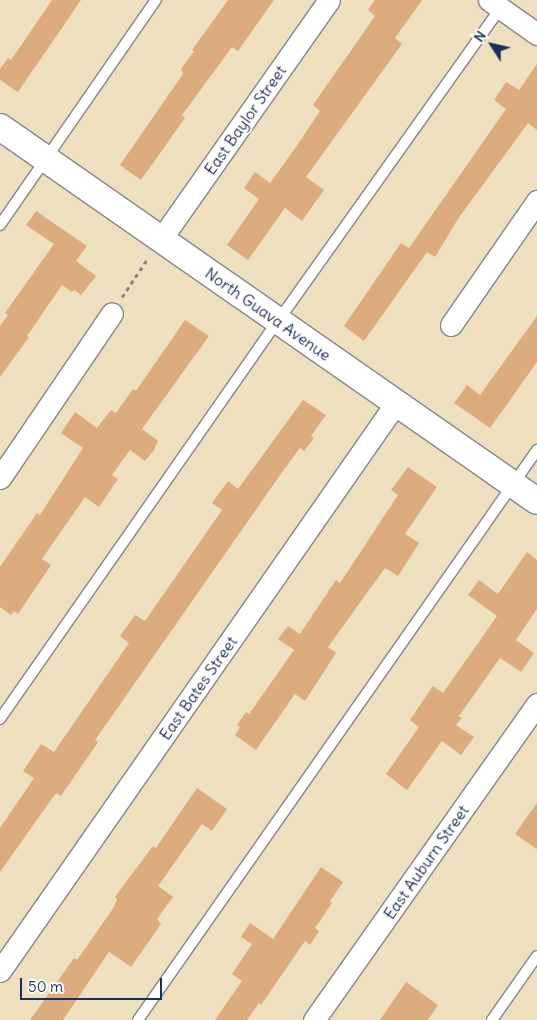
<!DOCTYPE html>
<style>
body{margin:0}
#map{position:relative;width:537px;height:1020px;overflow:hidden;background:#eedfbf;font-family:Delius,sans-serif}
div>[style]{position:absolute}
.building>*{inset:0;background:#dcac7f}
.path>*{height:3px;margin-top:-1.5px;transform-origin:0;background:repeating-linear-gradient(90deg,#84878e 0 4px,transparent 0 8px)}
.roads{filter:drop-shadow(1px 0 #84878e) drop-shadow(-1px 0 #84878e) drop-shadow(0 1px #84878e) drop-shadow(0 -1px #84878e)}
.service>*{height:10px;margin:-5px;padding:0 5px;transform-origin:5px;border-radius:5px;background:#fff}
.minor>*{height:21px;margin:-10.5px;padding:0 10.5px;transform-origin:10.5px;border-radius:10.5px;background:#fff}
.tertiary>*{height:26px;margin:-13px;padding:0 13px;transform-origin:13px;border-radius:13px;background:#fff}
span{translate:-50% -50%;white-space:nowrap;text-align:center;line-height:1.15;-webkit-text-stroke:4px #fdfcf7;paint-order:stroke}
.street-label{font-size:16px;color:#1b2f5e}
.north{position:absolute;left:467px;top:20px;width:50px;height:50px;-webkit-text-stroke:4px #fdfcf7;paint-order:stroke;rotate:305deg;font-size:14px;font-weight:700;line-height:20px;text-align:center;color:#1b2f5e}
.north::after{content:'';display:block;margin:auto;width:18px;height:22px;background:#1b2f5e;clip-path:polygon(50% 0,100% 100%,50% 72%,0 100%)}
.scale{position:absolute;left:20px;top:978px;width:142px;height:22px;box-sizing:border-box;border:2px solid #1b2f5e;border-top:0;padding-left:6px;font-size:15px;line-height:18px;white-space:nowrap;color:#1b2f5e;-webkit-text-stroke:4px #fdfcf7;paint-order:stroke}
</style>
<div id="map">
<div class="building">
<div style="clip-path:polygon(52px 0,81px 0,18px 92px,0 80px,0 69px,8px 58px,11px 60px)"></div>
<div style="clip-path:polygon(228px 0,274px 0,238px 51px,232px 47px,182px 115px,185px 118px,141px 180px,120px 165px,183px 74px,181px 69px,194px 51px,192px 50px)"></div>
<div style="clip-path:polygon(375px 0,422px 0,395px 38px,402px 44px,306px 177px,324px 190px,302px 221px,285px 208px,248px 260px,227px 245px,259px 199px,244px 188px,255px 172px,270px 183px,296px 147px,320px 111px,313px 105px,375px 16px,368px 10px)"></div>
<div style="clip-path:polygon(537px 64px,537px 130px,528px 123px,458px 219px,435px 257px,427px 252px,364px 341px,344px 326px,401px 243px,409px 248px,506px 109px,494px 100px,506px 82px,519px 90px)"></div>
<div style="clip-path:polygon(36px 211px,87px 246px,76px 261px,96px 276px,81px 295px,74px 290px,72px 292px,62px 285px,27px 336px,29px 337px,0 377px,0 326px,8px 315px,5px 313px,54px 244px,26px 225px)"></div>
<div style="clip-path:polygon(537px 316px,537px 362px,490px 428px,454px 403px,467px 385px,480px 395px)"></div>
<div style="clip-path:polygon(185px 320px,209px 336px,142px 429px,158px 441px,154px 450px,145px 461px,130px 450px,112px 475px,118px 479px,99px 507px,85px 497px,42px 559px,51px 565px,18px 614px,14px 611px,11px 615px,0 607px,0 567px,37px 513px,40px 515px,83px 448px,61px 433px,75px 412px,97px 428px,111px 410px,116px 413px,133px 389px,136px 391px)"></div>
<div style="clip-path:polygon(303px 400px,326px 415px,311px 436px,314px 438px,304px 451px,300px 448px,285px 468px,114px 713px,95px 740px,98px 742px,61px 796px,56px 793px,0 872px,0 828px,34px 778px,23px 771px,41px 744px,54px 752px,129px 643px,120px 636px,135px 615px,145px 621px,222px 510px,212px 503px,228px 481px,238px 489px)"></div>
<div style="clip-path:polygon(408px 467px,437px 487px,405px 534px,419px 543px,398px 576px,385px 568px,328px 647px,336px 653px,305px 701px,295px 694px,256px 750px,235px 735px,240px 727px,237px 725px,246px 712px,249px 714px,294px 650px,278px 639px,288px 626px,300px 634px,336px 580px,340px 583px,398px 495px,391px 490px)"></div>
<div style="clip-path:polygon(527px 552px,537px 560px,537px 609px,516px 640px,534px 653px,521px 672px,500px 658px,459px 716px,462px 718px,456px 725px,474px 737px,461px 755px,442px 741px,407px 790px,386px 774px,419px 727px,410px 720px,433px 686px,443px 693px,497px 616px,468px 595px,479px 580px,498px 594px)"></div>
<div style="clip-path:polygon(197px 788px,227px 809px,212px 831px,202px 824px,158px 886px,173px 897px,157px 919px,161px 924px,131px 967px,109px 952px,63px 1020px,30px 1020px,74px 958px,77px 960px,112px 910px,117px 900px,115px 897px,123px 886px,153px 846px,156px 848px)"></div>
<div style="clip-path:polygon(537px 803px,537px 849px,515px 834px)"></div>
<div style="clip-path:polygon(321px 867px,343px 882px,330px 901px,332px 903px,315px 928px,319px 931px,310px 945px,305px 941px,261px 1005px,259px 1003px,247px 1020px,215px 1020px,242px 981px,232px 974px,252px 944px,241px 937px,250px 923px,273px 939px)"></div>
<div style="clip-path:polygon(406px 982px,438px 1005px,428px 1020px,380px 1020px)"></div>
</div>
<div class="path">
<div style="left:122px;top:297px;width:48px;rotate:-56deg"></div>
</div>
<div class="roads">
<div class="service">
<div style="left:0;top:225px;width:274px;rotate:-55.3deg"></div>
<div style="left:0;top:719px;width:485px;rotate:-55.1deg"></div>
<div style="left:278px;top:321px;width:385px;rotate:-54.6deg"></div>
<div style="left:138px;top:1020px;width:696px;rotate:-55.01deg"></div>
<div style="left:492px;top:1020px;width:78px;rotate:-54.9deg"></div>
</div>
<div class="minor">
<div style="left:489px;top:0;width:59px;rotate:35.3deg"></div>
<div style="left:161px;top:239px;width:292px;rotate:-54.9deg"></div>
<div style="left:451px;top:325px;width:151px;rotate:-55.3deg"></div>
<div style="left:0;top:478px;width:199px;rotate:-55.8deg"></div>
<div style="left:0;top:971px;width:692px;rotate:-55.12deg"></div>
<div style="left:314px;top:1020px;width:387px;rotate:-54.8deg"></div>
</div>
<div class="tertiary">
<div style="left:0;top:127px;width:654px;rotate:34.86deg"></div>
</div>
</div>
<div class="street-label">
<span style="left:245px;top:120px;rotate:-55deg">East Baylor Street</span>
<span style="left:268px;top:314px;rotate:35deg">North Guava Avenue</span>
<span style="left:198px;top:688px;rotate:-55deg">East Bates Street</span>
<span style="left:426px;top:862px;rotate:-55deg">East Auburn Street</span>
</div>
<div class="north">N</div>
<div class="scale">50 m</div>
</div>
